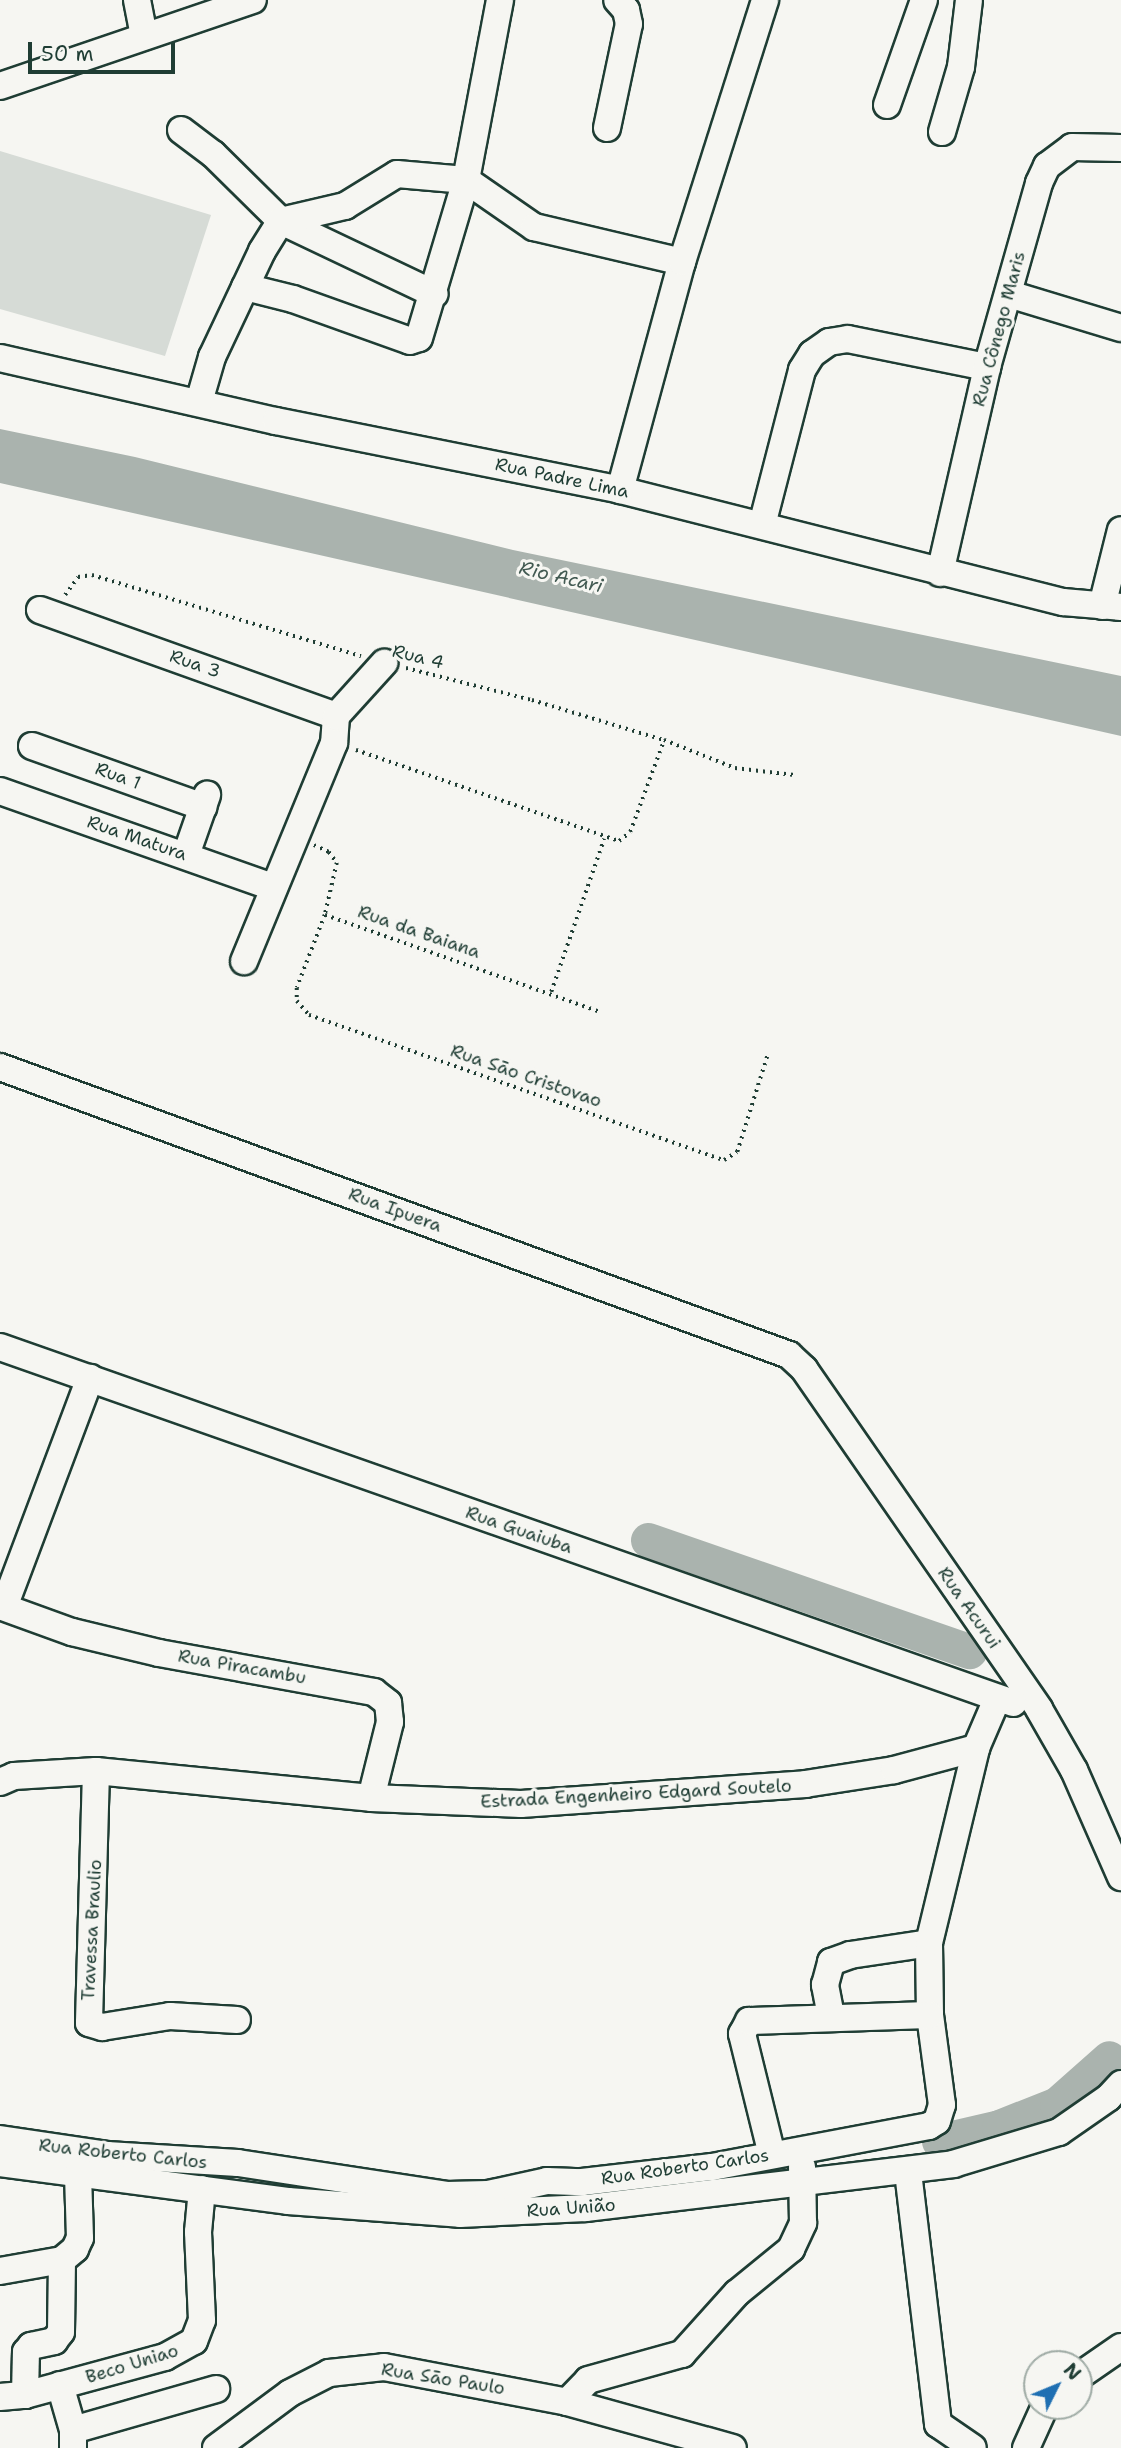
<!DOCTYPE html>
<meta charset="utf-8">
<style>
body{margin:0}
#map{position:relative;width:1121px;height:2448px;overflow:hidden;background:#f6f6f2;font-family:"Shantell Sans",sans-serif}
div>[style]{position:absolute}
.green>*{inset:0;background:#d6dbd6}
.water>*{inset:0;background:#aab3ae}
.river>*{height:35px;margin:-17.5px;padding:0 17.5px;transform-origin:17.5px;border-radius:17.5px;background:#aab3ae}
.path>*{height:3.5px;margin-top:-1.75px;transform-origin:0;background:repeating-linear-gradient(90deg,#1f3d34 0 2px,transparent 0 7px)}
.roads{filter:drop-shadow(2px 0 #1f3d34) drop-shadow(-2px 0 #1f3d34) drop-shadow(0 2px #1f3d34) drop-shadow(0 -2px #1f3d34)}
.minor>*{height:26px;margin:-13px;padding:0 13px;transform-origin:13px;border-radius:13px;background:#f6f6f2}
span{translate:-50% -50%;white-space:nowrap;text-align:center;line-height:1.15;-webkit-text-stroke:6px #f6f6f2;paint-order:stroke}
.street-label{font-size:18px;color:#1f3d34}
.water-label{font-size:19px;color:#425a52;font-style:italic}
.north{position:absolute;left:1023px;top:2350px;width:70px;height:70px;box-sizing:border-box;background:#f6f6f2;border:2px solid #a0aca6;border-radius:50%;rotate:47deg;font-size:19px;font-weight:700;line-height:28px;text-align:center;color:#1f3d34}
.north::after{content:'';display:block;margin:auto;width:24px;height:32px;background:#1f6fb2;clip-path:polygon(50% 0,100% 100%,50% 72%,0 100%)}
.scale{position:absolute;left:28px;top:42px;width:147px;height:32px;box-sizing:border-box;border:4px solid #1f3d34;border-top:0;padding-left:9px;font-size:21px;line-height:24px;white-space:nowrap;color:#1f3d34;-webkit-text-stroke:5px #f6f6f2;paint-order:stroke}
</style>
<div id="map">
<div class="green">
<div style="clip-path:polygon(0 151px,211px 215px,165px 356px,0 309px)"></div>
</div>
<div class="water">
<div style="clip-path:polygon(0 429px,135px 457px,513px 550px,1121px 676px,1121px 736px,0 483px)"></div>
</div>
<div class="river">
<div style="left:648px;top:1540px;width:340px;rotate:19.1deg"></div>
<div style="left:939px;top:2141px;width:62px;rotate:-13.1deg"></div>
<div style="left:999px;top:2127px;width:62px;rotate:-21.6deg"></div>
<div style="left:1057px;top:2104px;width:69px;rotate:-41.5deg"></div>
</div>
<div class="path">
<div style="left:65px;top:595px;width:22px;rotate:-54deg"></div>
<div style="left:78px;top:577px;width:14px;rotate:-8deg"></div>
<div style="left:92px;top:575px;width:281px;rotate:16.8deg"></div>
<div style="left:406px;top:668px;width:130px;rotate:14.3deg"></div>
<div style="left:532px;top:700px;width:138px;rotate:16.9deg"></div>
<div style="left:664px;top:740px;width:76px;rotate:21.5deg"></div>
<div style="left:735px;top:768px;width:60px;rotate:6.7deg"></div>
<div style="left:356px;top:750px;width:278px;rotate:19.1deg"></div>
<div style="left:619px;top:841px;width:14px;rotate:-39deg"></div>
<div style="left:630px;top:832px;width:98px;rotate:-69.7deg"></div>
<div style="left:314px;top:845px;width:17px;rotate:25deg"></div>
<div style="left:329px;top:852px;width:14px;rotate:54deg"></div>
<div style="left:337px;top:863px;width:53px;rotate:103deg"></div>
<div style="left:325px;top:915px;width:293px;rotate:19.4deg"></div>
<div style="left:325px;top:915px;width:78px;rotate:111deg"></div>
<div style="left:297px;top:988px;width:13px;rotate:90deg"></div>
<div style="left:297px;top:1001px;width:18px;rotate:49deg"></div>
<div style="left:309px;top:1015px;width:440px;rotate:19.3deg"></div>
<div style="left:724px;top:1160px;width:15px;rotate:-32deg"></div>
<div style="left:737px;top:1152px;width:104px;rotate:-72.6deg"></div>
<div style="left:551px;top:992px;width:162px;rotate:-70.9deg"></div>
</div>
<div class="roads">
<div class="minor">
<div style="left:137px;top:0;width:37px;rotate:79deg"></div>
<div style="left:0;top:86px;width:267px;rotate:-18.8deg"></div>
<div style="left:887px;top:105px;width:111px;rotate:-70.6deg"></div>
<div style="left:607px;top:128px;width:106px;rotate:-78.1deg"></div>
<div style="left:629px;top:24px;width:14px;rotate:-102deg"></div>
<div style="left:626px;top:10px;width:13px;rotate:-132deg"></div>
<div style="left:181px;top:130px;width:40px;rotate:37deg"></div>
<div style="left:213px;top:154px;width:95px;rotate:44.6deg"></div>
<div style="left:281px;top:221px;width:170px;rotate:25.4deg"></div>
<div style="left:942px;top:132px;width:68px;rotate:-73.7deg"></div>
<div style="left:961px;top:67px;width:67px;rotate:-83.2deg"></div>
<div style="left:245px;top:287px;width:49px;rotate:14deg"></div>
<div style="left:293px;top:299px;width:124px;rotate:19.7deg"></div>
<div style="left:410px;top:341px;width:9px;rotate:-18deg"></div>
<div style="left:419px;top:338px;width:165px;rotate:-73.4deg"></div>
<div style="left:466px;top:180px;width:183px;rotate:-79.3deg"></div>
<div style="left:1009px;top:294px;width:117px;rotate:16.9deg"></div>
<div style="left:0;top:358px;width:283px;rotate:12.9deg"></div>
<div style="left:276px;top:421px;width:351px;rotate:11.3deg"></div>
<div style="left:620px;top:490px;width:457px;rotate:14.2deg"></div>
<div style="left:1063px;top:602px;width:58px;rotate:4.9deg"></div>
<div style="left:199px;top:402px;width:47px;rotate:-73.9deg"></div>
<div style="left:212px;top:357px;width:117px;rotate:-64.7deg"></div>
<div style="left:262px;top:251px;width:36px;rotate:-58deg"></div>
<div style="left:281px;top:221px;width:66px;rotate:-13.2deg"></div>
<div style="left:345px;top:206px;width:61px;rotate:-31.6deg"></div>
<div style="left:397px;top:174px;width:69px;rotate:5deg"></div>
<div style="left:466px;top:180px;width:83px;rotate:34.7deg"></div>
<div style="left:534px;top:227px;width:152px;rotate:13.3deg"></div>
<div style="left:620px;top:490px;width:236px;rotate:-74.8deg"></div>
<div style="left:682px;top:262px;width:275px;rotate:-72.4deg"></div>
<div style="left:762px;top:525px;width:160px;rotate:-75.5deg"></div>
<div style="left:802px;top:370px;width:19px;rotate:-58deg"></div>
<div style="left:812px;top:354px;width:21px;rotate:-35deg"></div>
<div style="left:829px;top:342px;width:19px;rotate:-9deg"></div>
<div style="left:848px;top:339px;width:142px;rotate:11.4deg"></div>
<div style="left:940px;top:573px;width:211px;rotate:-77.1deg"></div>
<div style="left:987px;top:367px;width:191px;rotate:-74.2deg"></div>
<div style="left:1039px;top:183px;width:19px;rotate:-65deg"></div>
<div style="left:1047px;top:166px;width:31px;rotate:-37deg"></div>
<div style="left:1072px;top:147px;width:49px;rotate:1.2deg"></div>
<div style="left:1102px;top:606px;width:78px;rotate:-76deg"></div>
<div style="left:40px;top:610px;width:314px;rotate:19.7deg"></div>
<div style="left:336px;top:716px;width:27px;rotate:94deg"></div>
<div style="left:334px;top:743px;width:236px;rotate:112.4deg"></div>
<div style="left:336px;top:716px;width:72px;rotate:-47.8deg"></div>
<div style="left:32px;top:746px;width:182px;rotate:19.6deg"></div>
<div style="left:0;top:791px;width:289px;rotate:19.4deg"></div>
<div style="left:186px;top:855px;width:64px;rotate:-70.7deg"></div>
<div style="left:0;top:1067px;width:840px;rotate:20.05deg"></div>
<div style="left:789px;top:1355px;width:21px;rotate:43deg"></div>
<div style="left:804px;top:1369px;width:413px;rotate:55.3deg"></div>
<div style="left:1039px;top:1709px;width:70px;rotate:60.2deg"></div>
<div style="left:1074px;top:1770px;width:117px;rotate:66.3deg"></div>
<div style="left:0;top:1347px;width:1074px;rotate:19.36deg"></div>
<div style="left:0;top:1606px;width:77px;rotate:19.9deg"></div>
<div style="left:72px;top:1632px;width:89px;rotate:13.6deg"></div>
<div style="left:159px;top:1653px;width:219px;rotate:10.3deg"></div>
<div style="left:374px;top:1692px;width:18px;rotate:38deg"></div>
<div style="left:388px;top:1703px;width:19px;rotate:84deg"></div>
<div style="left:390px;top:1722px;width:78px;rotate:104deg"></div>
<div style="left:4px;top:1607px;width:245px;rotate:-69.4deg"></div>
<div style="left:96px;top:1771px;width:252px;rotate:91.6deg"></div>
<div style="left:89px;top:2023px;width:14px;rotate:17deg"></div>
<div style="left:102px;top:2027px;width:69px;rotate:-9.2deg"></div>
<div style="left:170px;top:2016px;width:67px;rotate:3.4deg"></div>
<div style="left:0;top:1782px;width:15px;rotate:-23deg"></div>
<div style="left:14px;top:1776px;width:82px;rotate:-3.5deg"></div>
<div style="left:96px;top:1771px;width:276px;rotate:5.6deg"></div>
<div style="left:371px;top:1798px;width:150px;rotate:2.3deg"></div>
<div style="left:521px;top:1804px;width:285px;rotate:-4deg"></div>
<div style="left:805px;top:1784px;width:90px;rotate:-8.9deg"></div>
<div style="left:894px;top:1770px;width:85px;rotate:-15deg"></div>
<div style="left:831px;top:2016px;width:32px;rotate:-101deg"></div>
<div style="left:825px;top:1985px;width:24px;rotate:-75deg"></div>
<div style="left:831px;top:1962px;width:20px;rotate:-20deg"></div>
<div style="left:850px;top:1955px;width:80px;rotate:-8.6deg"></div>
<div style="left:0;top:2139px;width:108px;rotate:8.5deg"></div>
<div style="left:107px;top:2155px;width:131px;rotate:3.5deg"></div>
<div style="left:238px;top:2163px;width:211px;rotate:8.7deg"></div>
<div style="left:447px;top:2195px;width:41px;rotate:-1.4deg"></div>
<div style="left:488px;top:2194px;width:60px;rotate:-12.4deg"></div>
<div style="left:547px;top:2181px;width:35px;rotate:2deg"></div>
<div style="left:582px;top:2182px;width:131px;rotate:-6.6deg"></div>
<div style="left:712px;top:2167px;width:221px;rotate:-10.7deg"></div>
<div style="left:929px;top:2126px;width:9px;rotate:-32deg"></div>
<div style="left:937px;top:2121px;width:17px;rotate:-73deg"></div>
<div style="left:942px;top:2105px;width:91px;rotate:-97.6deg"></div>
<div style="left:930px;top:2015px;width:72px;rotate:-90.8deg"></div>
<div style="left:929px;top:1943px;width:201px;rotate:-76.4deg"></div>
<div style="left:976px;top:1748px;width:53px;rotate:-66.8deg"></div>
<div style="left:772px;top:2155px;width:125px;rotate:-103.9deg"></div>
<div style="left:742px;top:2034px;width:15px;rotate:-62deg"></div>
<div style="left:749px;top:2021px;width:181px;rotate:-1.9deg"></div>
<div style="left:0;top:2163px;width:290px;rotate:7.5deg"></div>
<div style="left:288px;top:2201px;width:172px;rotate:4.3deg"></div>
<div style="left:460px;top:2214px;width:126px;rotate:-2.7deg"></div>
<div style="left:586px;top:2208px;width:370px;rotate:-6.8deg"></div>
<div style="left:953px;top:2164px;width:111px;rotate:-16.8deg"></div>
<div style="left:1059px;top:2132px;width:60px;rotate:-34.8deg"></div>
<div style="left:1108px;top:2098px;width:19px;rotate:-47deg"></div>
<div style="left:908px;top:2172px;width:254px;rotate:83.2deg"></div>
<div style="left:938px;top:2424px;width:42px;rotate:34.4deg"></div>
<div style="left:0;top:2271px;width:63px;rotate:-10.1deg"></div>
<div style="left:62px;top:2260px;width:17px;rotate:-40deg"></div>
<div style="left:75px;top:2249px;width:12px;rotate:-66deg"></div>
<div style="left:80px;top:2238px;width:65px;rotate:-91.8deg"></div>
<div style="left:1079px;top:2376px;width:51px;rotate:-34.6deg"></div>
<div style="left:60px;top:2385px;width:47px;rotate:73.9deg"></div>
<div style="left:73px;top:2430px;width:18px;rotate:90deg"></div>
<div style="left:25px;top:2395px;width:43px;rotate:-88.7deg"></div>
<div style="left:26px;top:2352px;width:8px;rotate:-50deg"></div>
<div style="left:31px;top:2346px;width:24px;rotate:-12deg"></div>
<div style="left:54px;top:2341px;width:11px;rotate:-52deg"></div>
<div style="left:61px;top:2332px;width:72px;rotate:-89.2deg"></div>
<div style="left:0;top:2397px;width:25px;rotate:-5deg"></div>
<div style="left:25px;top:2395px;width:145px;rotate:-15.2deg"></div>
<div style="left:165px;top:2357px;width:33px;rotate:-29deg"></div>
<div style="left:194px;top:2341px;width:22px;rotate:-69deg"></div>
<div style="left:202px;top:2320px;width:88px;rotate:-92.6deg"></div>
<div style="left:198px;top:2232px;width:43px;rotate:-84.7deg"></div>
<div style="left:567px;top:2402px;width:30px;rotate:-46deg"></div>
<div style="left:588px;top:2380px;width:98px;rotate:-15.5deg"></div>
<div style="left:682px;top:2354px;width:82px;rotate:-48deg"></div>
<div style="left:737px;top:2293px;width:70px;rotate:-39.2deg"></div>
<div style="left:791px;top:2249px;width:29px;rotate:-65deg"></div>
<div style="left:803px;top:2223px;width:56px;rotate:-91deg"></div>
<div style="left:73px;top:2430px;width:149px;rotate:-16deg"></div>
<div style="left:216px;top:2448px;width:92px;rotate:-36.6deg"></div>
<div style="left:290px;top:2393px;width:44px;rotate:-27.1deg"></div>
<div style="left:329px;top:2373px;width:55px;rotate:-6.2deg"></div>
<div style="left:384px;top:2367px;width:186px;rotate:10.8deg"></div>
<div style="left:567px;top:2402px;width:172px;rotate:15.5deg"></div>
<div style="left:1026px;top:2448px;width:46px;rotate:-65.7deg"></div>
</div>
</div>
<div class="street-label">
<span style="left:999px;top:329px;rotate:-75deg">Rua Cônego Maris</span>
<span style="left:562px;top:478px;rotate:12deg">Rua Padre Lima</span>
<span style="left:418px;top:657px;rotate:14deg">Rua 4</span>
<span style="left:195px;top:664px;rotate:19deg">Rua 3</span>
<span style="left:118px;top:776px;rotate:20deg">Rua 1</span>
<span style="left:137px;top:838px;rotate:19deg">Rua Matura</span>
<span style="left:419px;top:932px;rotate:19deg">Rua da Baiana</span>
<span style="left:526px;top:1076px;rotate:19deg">Rua Sāo Cristovao</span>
<span style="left:395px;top:1210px;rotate:20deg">Rua Ipuera</span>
<span style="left:519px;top:1530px;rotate:19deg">Rua Guaiuba</span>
<span style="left:969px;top:1608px;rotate:55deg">Rua Acurui</span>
<span style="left:242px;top:1667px;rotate:10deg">Rua Piracambu</span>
<span style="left:636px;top:1794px;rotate:-3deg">Estrada Engenheiro Edgard Soutelo</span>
<span style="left:92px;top:1930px;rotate:-87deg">Travessa Braulio</span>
<span style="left:123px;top:2154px;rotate:6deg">Rua Roberto Carlos</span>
<span style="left:685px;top:2167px;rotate:-8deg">Rua Roberto Carlos</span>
<span style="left:571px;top:2208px;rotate:-4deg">Rua União</span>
<span style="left:132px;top:2364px;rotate:-17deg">Beco Uniao</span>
<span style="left:443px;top:2379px;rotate:9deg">Rua Sāo Paulo</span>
</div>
<div class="water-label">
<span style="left:561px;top:577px;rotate:13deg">Rio Acari</span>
</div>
<div class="north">N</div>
<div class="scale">50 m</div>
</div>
